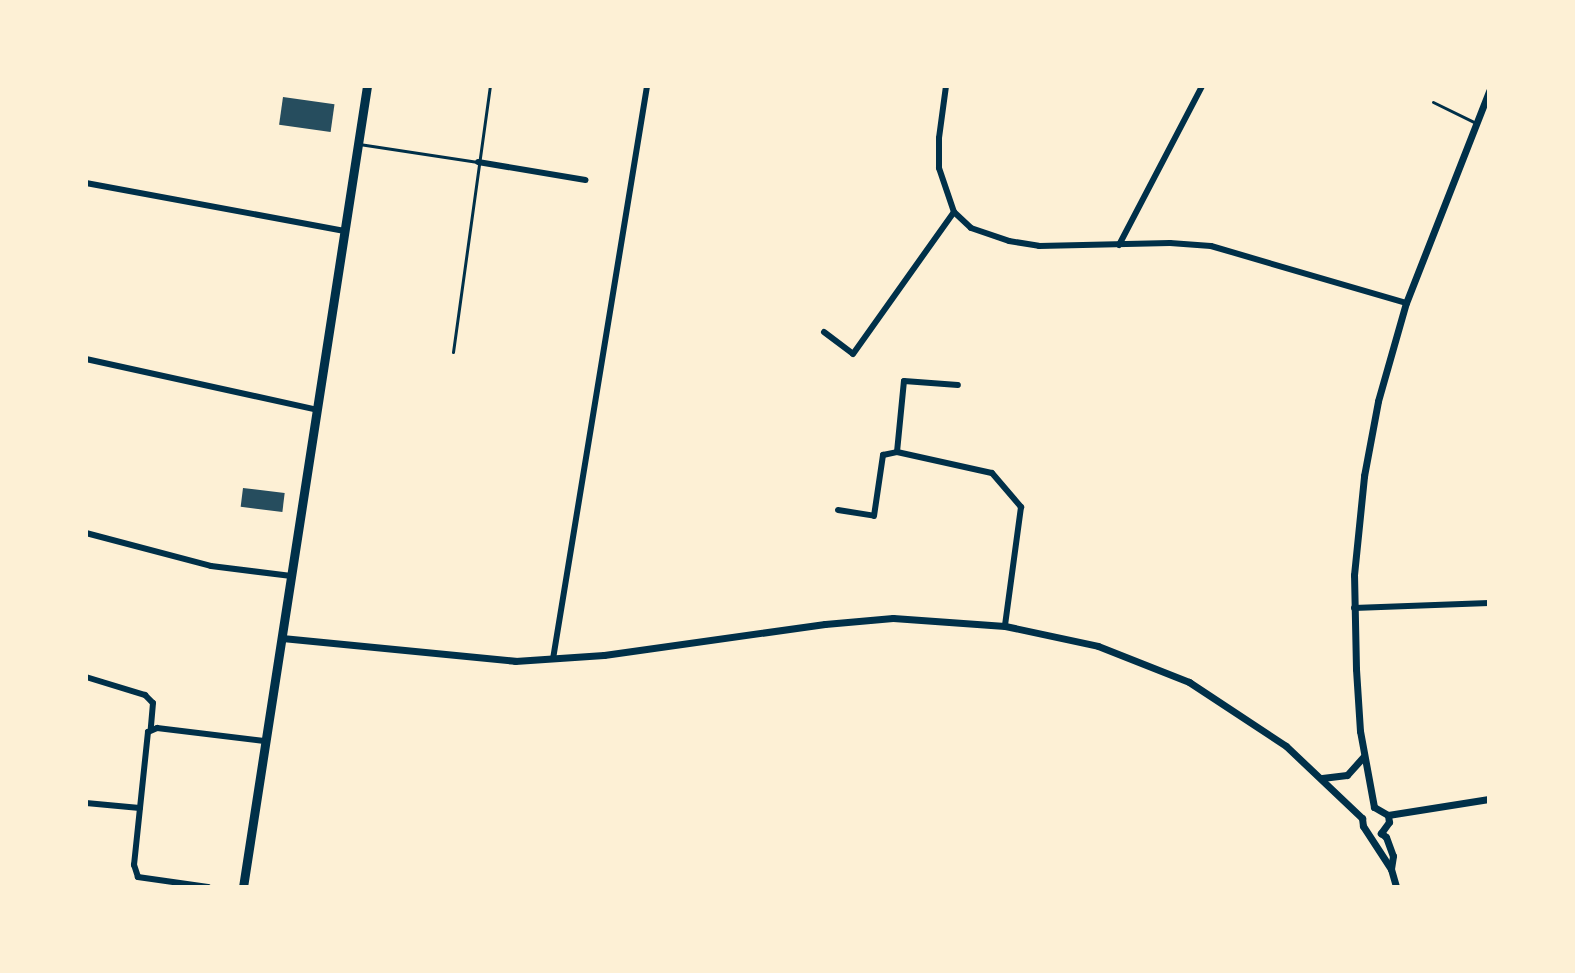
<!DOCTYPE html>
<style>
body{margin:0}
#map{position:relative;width:1575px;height:973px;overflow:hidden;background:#fdf0d5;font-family:Rubik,sans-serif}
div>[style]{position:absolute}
.building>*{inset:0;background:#264d5e;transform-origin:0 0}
.service>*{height:3px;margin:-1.5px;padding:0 1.5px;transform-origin:1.5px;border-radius:1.5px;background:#003049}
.minor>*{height:6px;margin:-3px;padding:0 3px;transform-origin:3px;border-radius:3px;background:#003049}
.tertiary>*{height:7px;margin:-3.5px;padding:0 3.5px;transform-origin:3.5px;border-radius:3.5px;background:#003049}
.primary>*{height:9px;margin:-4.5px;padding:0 4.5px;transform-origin:4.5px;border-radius:4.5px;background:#003049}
span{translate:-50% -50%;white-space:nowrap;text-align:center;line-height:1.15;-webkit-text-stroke:8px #fdf0d5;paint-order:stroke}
.frame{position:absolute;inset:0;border:88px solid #fdf0d5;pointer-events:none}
</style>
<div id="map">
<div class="building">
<div style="left:283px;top:97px;width:52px;height:28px;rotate:8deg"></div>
<div style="left:243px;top:488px;width:42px;height:19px;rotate:7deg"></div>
</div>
<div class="service">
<div style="left:1433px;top:102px;width:48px;rotate:26deg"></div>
<div style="left:359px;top:144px;width:120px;rotate:8.6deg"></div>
<div style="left:453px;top:352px;width:269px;rotate:-82.1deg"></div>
</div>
<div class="minor">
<div style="left:946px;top:86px;width:52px;rotate:97.7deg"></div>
<div style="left:939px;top:138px;width:30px;rotate:90deg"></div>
<div style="left:939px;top:168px;width:46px;rotate:71.2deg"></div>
<div style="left:954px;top:212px;width:23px;rotate:43deg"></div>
<div style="left:971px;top:228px;width:40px;rotate:18.9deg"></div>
<div style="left:1009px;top:241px;width:30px;rotate:9deg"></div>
<div style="left:1039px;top:246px;width:131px;rotate:-1.3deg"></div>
<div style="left:1170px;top:243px;width:41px;rotate:4.2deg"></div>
<div style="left:1211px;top:246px;width:203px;rotate:16.3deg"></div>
<div style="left:478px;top:162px;width:109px;rotate:9.5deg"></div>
<div style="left:86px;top:183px;width:263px;rotate:10.5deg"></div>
<div style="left:1119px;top:245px;width:179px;rotate:-62.4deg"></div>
<div style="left:824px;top:332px;width:36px;rotate:37deg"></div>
<div style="left:853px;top:354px;width:174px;rotate:-54.6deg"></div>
<div style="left:86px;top:359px;width:237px;rotate:12.4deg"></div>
<div style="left:897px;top:452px;width:71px;rotate:-84.4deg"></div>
<div style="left:904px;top:381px;width:54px;rotate:4.2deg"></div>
<div style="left:838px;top:510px;width:36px;rotate:9deg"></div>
<div style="left:874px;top:516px;width:62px;rotate:-81.6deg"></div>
<div style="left:883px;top:455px;width:14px;rotate:-12deg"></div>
<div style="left:897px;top:452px;width:97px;rotate:12.5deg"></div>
<div style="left:992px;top:473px;width:45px;rotate:49.5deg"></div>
<div style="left:1021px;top:507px;width:120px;rotate:97.7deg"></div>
<div style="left:86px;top:533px;width:129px;rotate:14.8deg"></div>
<div style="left:211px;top:566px;width:81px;rotate:7.1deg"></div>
<div style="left:1354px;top:608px;width:135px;rotate:-2.1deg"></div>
<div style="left:553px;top:659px;width:581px;rotate:-80.68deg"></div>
<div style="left:86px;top:677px;width:62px;rotate:17deg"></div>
<div style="left:145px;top:695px;width:11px;rotate:45deg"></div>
<div style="left:153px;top:703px;width:25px;rotate:95deg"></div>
<div style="left:86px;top:803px;width:54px;rotate:5.3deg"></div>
<div style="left:208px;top:887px;width:71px;rotate:-171.9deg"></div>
<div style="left:138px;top:877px;width:13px;rotate:-108deg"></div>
<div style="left:134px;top:865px;width:134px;rotate:-84deg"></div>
<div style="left:148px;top:732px;width:10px;rotate:-24deg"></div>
<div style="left:157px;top:728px;width:108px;rotate:6.9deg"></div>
</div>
<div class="tertiary">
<div style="left:282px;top:638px;width:234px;rotate:5.6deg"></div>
<div style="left:515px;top:661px;width:89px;rotate:-3.9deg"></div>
<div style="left:604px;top:655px;width:223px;rotate:-8deg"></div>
<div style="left:825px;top:624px;width:68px;rotate:-5deg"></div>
<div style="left:893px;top:618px;width:112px;rotate:4.1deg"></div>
<div style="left:1005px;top:626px;width:95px;rotate:12.1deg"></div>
<div style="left:1098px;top:646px;width:98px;rotate:21.6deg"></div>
<div style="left:1189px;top:682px;width:116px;rotate:33.4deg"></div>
<div style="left:1286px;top:746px;width:105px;rotate:43.5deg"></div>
<div style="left:1322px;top:778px;width:25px;rotate:-7deg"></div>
<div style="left:1347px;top:775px;width:25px;rotate:-48deg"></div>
<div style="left:1374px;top:807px;width:77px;rotate:-100.4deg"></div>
<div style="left:1360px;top:731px;width:62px;rotate:-93.7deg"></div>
<div style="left:1356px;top:669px;width:94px;rotate:-91.2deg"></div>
<div style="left:1354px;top:575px;width:100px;rotate:-84.2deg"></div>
<div style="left:1364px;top:476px;width:76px;rotate:-79.4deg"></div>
<div style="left:1378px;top:401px;width:102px;rotate:-74.1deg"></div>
<div style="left:1406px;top:303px;width:228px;rotate:-68.6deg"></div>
<div style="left:1374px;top:807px;width:16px;rotate:30deg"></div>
<div style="left:1388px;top:815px;width:7px;rotate:82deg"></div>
<div style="left:1389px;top:822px;width:14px;rotate:126deg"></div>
<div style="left:1388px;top:815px;width:102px;rotate:-9deg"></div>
<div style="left:1362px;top:818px;width:8px;rotate:83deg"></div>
<div style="left:1363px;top:826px;width:51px;rotate:56.9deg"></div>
<div style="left:1381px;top:833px;width:6px;rotate:39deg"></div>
<div style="left:1386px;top:837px;width:20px;rotate:70deg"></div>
<div style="left:1393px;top:856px;width:13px;rotate:99deg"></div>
<div style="left:1391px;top:869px;width:19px;rotate:74deg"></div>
</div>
<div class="primary">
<div style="left:243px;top:887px;width:811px;rotate:-81.2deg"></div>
</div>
<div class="frame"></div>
</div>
